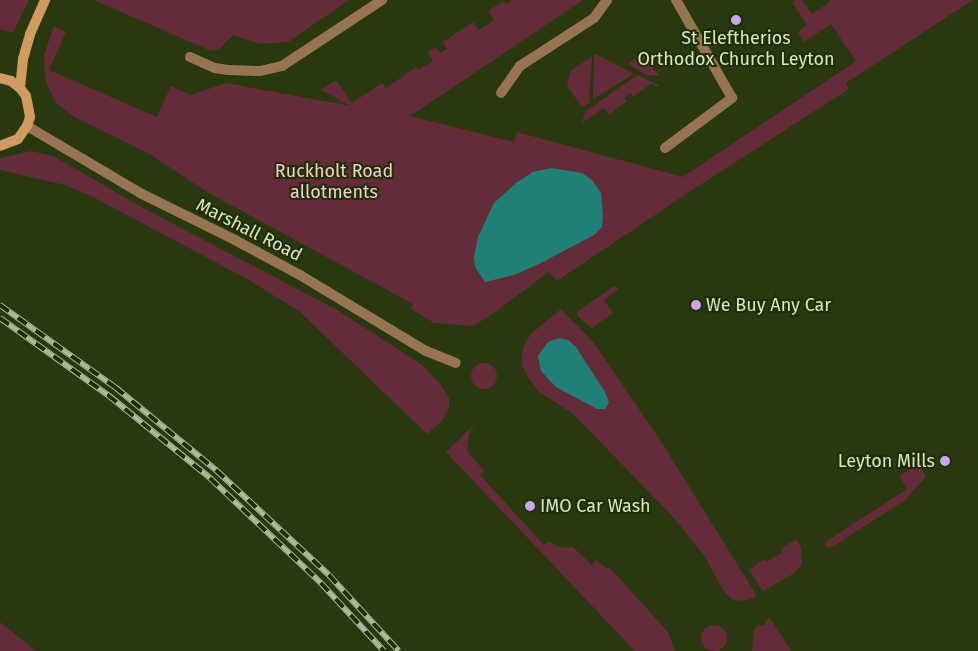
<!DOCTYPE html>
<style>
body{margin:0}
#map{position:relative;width:978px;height:651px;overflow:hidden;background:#29380e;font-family:"Fira Sans",sans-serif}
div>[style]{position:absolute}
.green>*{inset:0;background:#642c39}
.round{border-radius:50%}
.water>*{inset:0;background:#208078}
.street>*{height:10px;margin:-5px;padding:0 5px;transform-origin:5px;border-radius:5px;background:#977552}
.secondary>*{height:10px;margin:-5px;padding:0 5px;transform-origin:5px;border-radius:5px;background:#d09a60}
.rail>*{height:5.5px;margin-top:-2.75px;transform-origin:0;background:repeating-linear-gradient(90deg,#1f2e03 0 11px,#adb99c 0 22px);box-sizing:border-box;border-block:1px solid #adb99c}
.dots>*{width:14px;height:14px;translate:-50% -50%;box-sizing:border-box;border:2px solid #1f2e03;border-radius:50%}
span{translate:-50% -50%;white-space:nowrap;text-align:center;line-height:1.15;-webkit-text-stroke:4px #1f2e03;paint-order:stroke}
.poi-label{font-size:18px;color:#dae5cd}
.left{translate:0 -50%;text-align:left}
.right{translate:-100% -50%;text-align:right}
.park-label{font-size:18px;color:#f4ccd3}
.street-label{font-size:18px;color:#dae5cd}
</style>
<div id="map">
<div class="green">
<div style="clip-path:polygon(0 0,29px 0,13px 33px,0 29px)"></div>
<div style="clip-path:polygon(94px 0,349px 0,288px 42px,260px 44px,233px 35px,219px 49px,211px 51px)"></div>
<div style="clip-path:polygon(513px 0,583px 0,410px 116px,513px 142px,517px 132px,683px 177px,856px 61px,831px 24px,804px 42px,798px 32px,807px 25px,792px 2px,795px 0,802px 0,812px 14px,830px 2px,829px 0,973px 0,846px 83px,849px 89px,683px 196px,557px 281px,549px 272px,490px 316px,472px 326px,434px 323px,411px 309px,413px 304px,207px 192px,148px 153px,76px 118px,56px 103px,47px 85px,45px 72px,44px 55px,54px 26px,66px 32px,49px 70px,157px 117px,171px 86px,191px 95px,226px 83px,351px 106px,321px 90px,336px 80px,352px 103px,382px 83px,386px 88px,416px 67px,418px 70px,433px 61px,428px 52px,436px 47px,440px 53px,447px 49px,443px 42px,473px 22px,479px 30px,494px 20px,488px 11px,504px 1px,506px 4px)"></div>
<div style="clip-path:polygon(645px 51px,655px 65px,653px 67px,659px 76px,647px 75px,628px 64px)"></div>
<div style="clip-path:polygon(596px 54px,634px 74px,593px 99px,594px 56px)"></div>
<div style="clip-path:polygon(592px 57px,589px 103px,582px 107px,567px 86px,570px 71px)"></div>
<div style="clip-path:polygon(637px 75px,659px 85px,656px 87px,652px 83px,633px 97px,630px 93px,624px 98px,627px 101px,609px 115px,604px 108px,582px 123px,585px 112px)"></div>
<div style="clip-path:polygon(31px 151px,53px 156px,147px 210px,339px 311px,422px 365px,441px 385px,449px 398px,449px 408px,441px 422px,427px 434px,300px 312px,251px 281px,93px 197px,65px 185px,0 170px,0 158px)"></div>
<div style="clip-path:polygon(614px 286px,619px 289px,604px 300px,613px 313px,592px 328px,577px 316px,577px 312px)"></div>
<div style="clip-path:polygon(561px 309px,594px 343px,662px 443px,757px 596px,745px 601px,733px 600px,724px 592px,705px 557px,675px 519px,573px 414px,539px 392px,529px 379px,522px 365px,522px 354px,525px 343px,531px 334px)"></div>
<div class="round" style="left:471px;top:363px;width:26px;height:26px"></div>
<div style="clip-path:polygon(476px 423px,469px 433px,467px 451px,484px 471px,480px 475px,544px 545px,549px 541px,556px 546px,566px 548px,573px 547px,592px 565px,596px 560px,607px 569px,609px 567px,668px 632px,675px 651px,635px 651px,446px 452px)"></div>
<div style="clip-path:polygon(919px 464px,926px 477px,904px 501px,832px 547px,826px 546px,825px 542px,907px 489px,899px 476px)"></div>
<div style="clip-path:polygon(796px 539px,801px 547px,802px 564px,793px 574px,763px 591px,749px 570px,764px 559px,766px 562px,783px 552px,781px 549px)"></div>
<div style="clip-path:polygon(769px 617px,789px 647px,791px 651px,752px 651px,754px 630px,758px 625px,763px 626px)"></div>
<div style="clip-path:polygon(0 622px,36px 651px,0 651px)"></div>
<div class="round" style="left:701px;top:625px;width:26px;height:26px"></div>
</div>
<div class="water">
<div style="clip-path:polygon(551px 168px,582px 173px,592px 180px,601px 193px,603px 218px,602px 227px,594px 235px,539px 264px,514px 275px,485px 282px,475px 267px,474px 257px,478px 237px,494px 203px,516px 183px,533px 172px)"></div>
<div style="clip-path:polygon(560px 338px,568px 340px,576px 347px,605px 392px,609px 403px,605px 409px,597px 409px,556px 387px,541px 371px,538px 356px,548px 342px)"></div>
</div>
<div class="street">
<div style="left:190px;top:57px;width:27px;rotate:24deg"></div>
<div style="left:215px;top:68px;width:13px;rotate:9deg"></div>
<div style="left:228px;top:70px;width:32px;rotate:2deg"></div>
<div style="left:260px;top:71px;width:23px;rotate:-13deg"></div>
<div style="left:282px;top:66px;width:120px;rotate:-33.4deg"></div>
<div style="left:501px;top:93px;width:33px;rotate:-55deg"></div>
<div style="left:520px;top:66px;width:88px;rotate:-33deg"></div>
<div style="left:594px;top:18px;width:22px;rotate:-54deg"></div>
<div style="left:27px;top:126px;width:134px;rotate:30.6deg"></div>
<div style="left:142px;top:194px;width:104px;rotate:26.3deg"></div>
<div style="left:235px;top:240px;width:74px;rotate:28.3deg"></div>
<div style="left:300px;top:275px;width:147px;rotate:31.1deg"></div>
<div style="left:426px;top:351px;width:32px;rotate:22deg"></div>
<div style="left:665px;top:148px;width:84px;rotate:-36.7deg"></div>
<div style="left:732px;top:98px;width:113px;rotate:-119.7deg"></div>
</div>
<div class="secondary">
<div style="left:0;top:78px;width:11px;rotate:15deg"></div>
<div style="left:11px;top:81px;width:11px;rotate:38deg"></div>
<div style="left:20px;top:88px;width:10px;rotate:53deg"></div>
<div style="left:26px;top:96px;width:21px;rotate:79deg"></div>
<div style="left:30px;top:117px;width:9px;rotate:108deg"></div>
<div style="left:27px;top:126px;width:16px;rotate:125deg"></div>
<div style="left:18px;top:139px;width:19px;rotate:159deg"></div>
<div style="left:20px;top:88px;width:29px;rotate:-84deg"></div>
<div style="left:23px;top:59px;width:26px;rotate:-74deg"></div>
<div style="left:30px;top:34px;width:37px;rotate:-66deg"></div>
</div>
<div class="rail">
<div style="left:0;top:305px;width:141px;rotate:35.5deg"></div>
<div style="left:115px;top:387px;width:131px;rotate:39.4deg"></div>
<div style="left:216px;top:470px;width:154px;rotate:42.9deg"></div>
<div style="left:329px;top:575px;width:103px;rotate:47.4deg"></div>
<div style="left:0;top:318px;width:133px;rotate:35.5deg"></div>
<div style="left:108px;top:395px;width:132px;rotate:39.1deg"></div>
<div style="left:210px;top:478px;width:153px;rotate:43.4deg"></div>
<div style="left:321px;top:583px;width:93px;rotate:47.2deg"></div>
</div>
<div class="dots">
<div style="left:736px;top:20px;background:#c9a5ee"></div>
<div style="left:696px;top:305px;background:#c9a5ee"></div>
<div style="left:945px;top:461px;background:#c9a5ee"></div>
<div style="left:530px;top:506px;background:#c9a5ee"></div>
</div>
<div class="poi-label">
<span style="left:736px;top:49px">St Eleftherios<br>Orthodox Church Leyton</span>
<span class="left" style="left:706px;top:305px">We Buy Any Car</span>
<span class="right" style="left:935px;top:461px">Leyton Mills</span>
<span class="left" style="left:540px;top:506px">IMO Car Wash</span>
</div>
<div class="park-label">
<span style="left:334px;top:182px">Ruckholt Road<br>allotments</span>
</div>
<div class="street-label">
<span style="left:249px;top:230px;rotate:27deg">Marshall Road</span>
</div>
</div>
